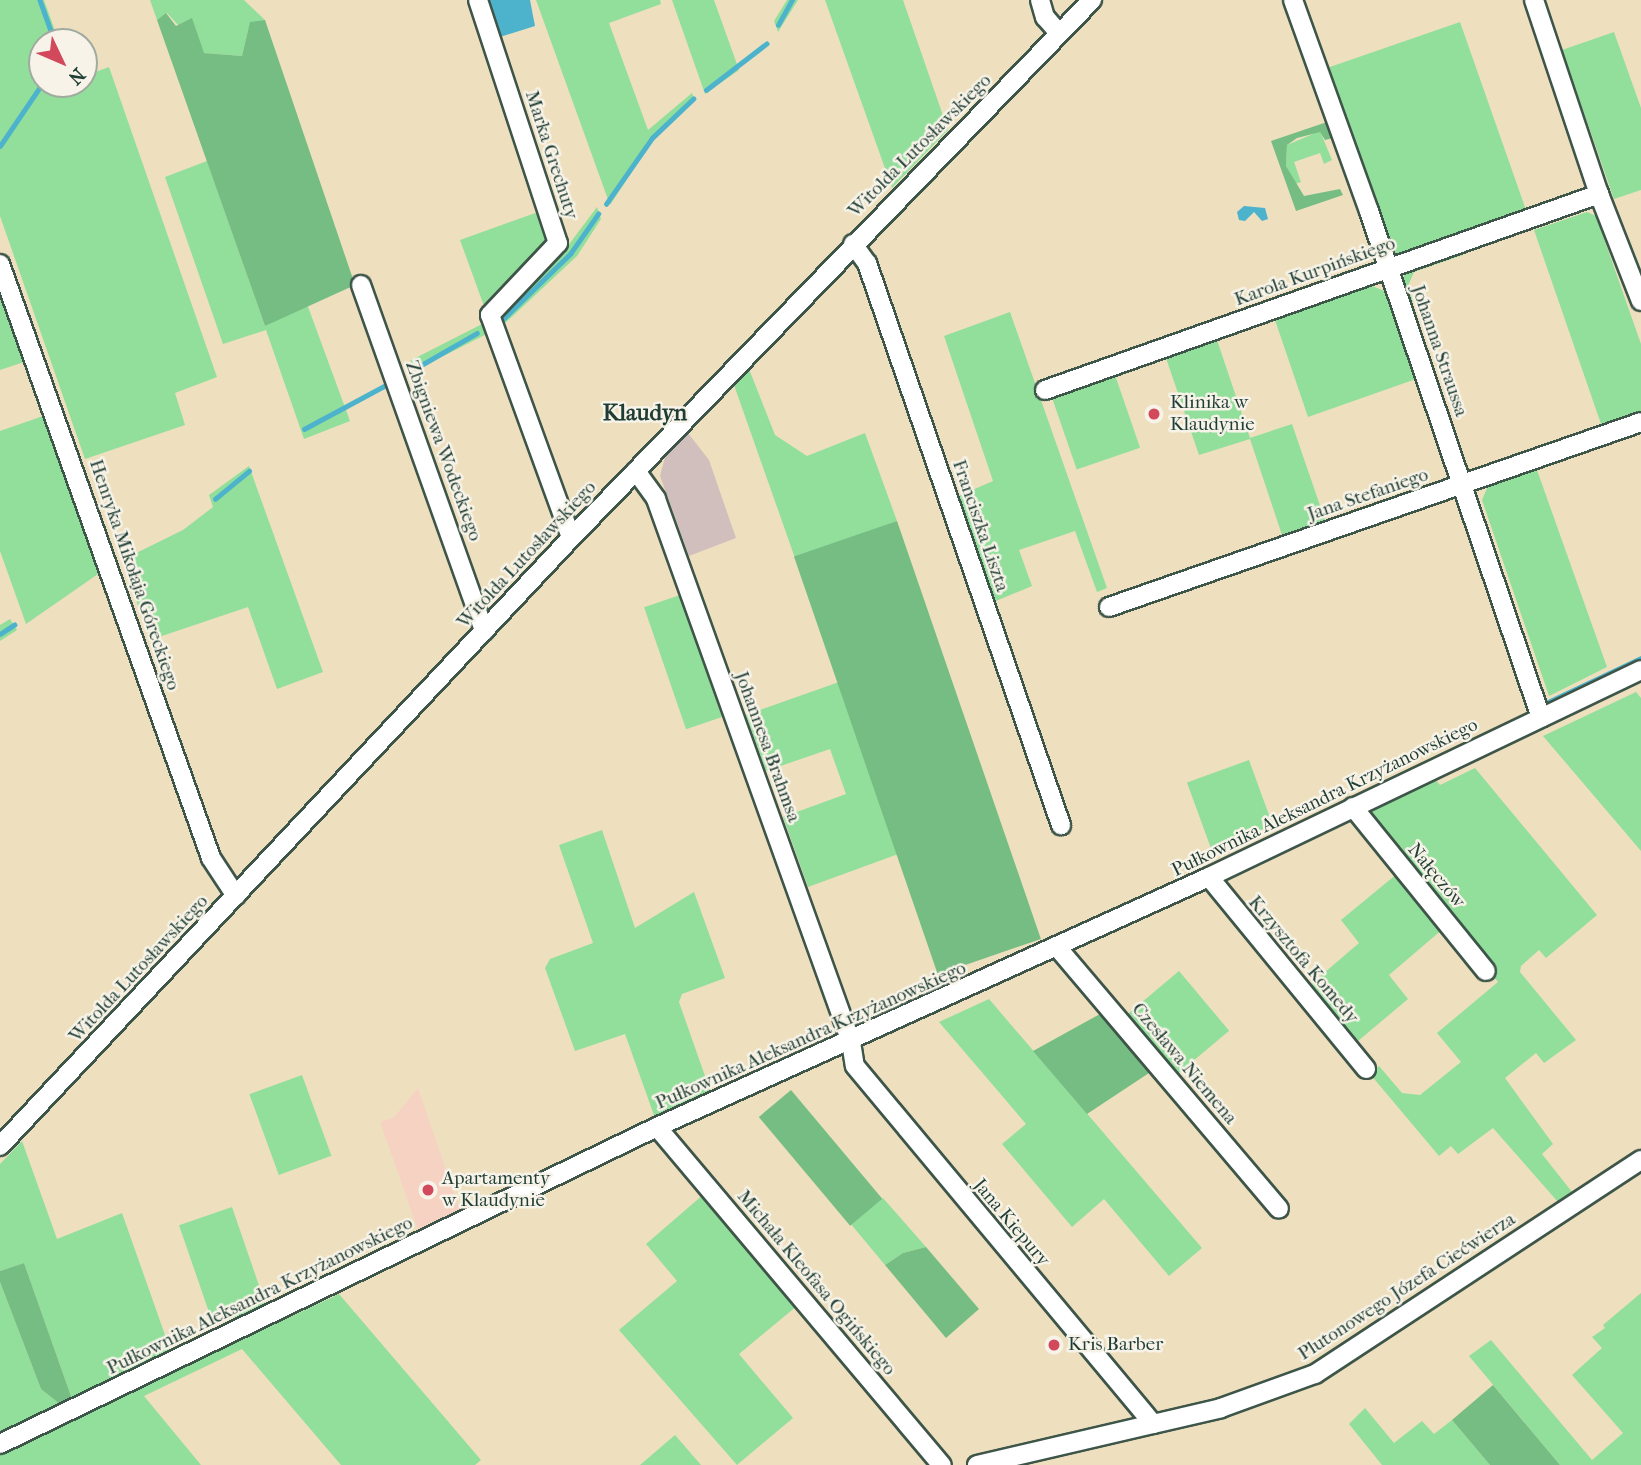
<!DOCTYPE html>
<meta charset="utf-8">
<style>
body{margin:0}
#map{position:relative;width:1641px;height:1465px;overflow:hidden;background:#eee0bf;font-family:"IM FELL French Canon",serif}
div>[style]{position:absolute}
.built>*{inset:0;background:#f6d2c3}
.industrial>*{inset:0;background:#d1bfbd}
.green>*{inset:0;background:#92de9b;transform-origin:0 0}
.forest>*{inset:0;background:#75bd83;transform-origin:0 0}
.water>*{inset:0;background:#4db2cc}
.stream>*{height:4.5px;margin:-2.25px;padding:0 2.25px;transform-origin:2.25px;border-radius:2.25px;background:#4db2cc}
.roads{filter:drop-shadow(2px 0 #3e5549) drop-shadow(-2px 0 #3e5549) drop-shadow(0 2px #3e5549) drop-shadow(0 -2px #3e5549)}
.street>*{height:18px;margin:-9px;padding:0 9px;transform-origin:9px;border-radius:9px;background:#fff}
.dots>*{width:19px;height:19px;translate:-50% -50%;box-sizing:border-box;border:4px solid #f7f3e8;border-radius:50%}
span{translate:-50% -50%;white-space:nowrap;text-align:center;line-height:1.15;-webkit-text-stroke:5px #f7f3e8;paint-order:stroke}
.street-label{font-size:19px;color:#1f3d34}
.poi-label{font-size:19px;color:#1f3d34}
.left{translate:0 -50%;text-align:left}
.quarter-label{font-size:23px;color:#1f3d34;font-weight:700}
.north{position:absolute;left:28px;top:28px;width:70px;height:70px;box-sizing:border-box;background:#f7f3e8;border:2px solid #a1aaa0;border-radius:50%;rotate:134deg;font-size:19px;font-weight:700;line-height:28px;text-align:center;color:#1f3d34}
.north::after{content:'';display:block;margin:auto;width:24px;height:32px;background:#d1495b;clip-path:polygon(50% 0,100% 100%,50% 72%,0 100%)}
</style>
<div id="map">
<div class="built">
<div style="clip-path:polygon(418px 1088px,461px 1213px,419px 1233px,380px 1122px,394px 1117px)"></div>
</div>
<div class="industrial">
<div style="clip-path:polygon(688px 433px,709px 460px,736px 538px,689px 556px,660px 476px,665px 457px)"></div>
</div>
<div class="green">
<div style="clip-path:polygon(0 0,44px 0,59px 42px,42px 42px,42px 84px,84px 84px,84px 76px,109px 67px,217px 377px,175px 393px,185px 425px,85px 459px,0 216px)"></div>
<div style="clip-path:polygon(150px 0,244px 0,265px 20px,250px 23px,242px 56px,204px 53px,167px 13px,157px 20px)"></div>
<div style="clip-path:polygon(536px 0,660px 0,661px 4px,609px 23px,648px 130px,692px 93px,695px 101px,651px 143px,610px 205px)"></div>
<div style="clip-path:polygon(672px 0,714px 0,739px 70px,705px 94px)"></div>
<div style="clip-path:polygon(787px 0,798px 0,778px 32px,774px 21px)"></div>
<div style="clip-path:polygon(825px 0,903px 0,948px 130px,892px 188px)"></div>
<div style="clip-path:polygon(1460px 22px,1526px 210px,1456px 234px,1457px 238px,1395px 255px,1327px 68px)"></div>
<div style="clip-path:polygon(1614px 32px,1641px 108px,1641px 190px,1614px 199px,1562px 50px)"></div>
<div style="clip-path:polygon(1320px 131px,1332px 160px,1324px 164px,1320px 153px,1294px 162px,1301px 182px,1295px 184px,1286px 166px,1287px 145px)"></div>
<div style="clip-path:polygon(207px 161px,265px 326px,307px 304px,350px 421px,304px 439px,266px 330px,223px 344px,165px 177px)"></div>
<div style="clip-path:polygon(597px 207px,601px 219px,577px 256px,502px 326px,499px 314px,570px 243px)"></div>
<div style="clip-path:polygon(541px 211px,548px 230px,543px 250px,484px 306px,460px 240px)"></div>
<div style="clip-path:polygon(1587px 212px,1596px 216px,1641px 344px,1641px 411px,1601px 424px,1534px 230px)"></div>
<div style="clip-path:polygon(1461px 249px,1463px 255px,1414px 272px,1408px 286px,1413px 302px,1409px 304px,1402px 282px,1406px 270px)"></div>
<div style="clip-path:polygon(0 284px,27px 361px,0 370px)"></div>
<div style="clip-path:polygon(1372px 286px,1387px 292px,1416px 379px,1308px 417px,1275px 320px)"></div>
<div style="clip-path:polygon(1010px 312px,1107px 588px,1097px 592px,1075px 531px,1019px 550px,1032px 586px,991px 603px,954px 498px,993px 481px,944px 336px)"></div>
<div style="left:488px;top:321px;width:11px;height:87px;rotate:63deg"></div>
<div style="clip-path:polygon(1217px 340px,1250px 438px,1292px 424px,1325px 520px,1282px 535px,1250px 439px,1199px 455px,1166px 358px)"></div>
<div style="clip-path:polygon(749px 369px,775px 435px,807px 456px,865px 433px,897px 521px,796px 561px,734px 385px)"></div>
<div style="left:1115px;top:375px;width:77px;height:67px;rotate:71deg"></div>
<div style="clip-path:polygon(46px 415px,98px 574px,26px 624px,0 551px,0 431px)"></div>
<div style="clip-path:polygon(249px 466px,323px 672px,277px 689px,248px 607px,150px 640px,122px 560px,183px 530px,213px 507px,209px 495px)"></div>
<div style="clip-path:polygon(1537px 470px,1607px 667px,1549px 696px,1482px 500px,1488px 486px)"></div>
<div style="left:680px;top:595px;width:129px;height:38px;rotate:71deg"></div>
<div style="clip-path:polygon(10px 619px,17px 630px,0 641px,0 625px)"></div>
<div style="clip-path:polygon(839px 682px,901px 853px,808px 887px,783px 817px,846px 794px,830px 749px,766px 771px,746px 715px)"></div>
<div style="clip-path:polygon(1636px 692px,1641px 698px,1641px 851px,1543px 736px)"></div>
<div style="left:1249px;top:760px;width:70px;height:66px;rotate:70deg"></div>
<div style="clip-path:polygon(1475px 768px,1597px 915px,1546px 958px,1539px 950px,1521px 966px,1520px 972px,1576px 1040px,1544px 1063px,1536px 1053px,1505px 1078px,1553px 1144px,1542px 1154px,1572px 1192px,1558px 1202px,1493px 1128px,1458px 1154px,1451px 1146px,1439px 1156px,1370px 1074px,1379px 1066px,1402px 1093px,1420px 1095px,1461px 1062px,1437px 1033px,1498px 982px,1367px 811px,1433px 777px,1440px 785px)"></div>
<div style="clip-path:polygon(602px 830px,635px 928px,694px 892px,725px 978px,682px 994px,679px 1002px,711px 1093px,655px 1118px,625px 1034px,575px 1051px,545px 968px,550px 959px,593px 943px,559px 845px)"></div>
<div style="clip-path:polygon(1398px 873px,1444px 928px,1389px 975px,1408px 999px,1358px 1041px,1310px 985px,1359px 943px,1341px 920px)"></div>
<div style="left:1179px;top:971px;width:78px;height:68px;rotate:50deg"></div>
<div style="clip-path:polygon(989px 999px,1202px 1248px,1169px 1276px,1104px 1199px,1072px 1227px,1002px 1144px,1026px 1124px,939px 1022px)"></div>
<div style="left:302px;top:1075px;width:86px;height:56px;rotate:70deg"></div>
<div style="clip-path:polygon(22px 1141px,57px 1239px,122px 1213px,171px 1352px,72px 1399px,24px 1263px,0 1271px,0 1164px)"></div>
<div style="clip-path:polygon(704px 1194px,798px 1305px,739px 1354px,793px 1418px,737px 1465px,619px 1330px,677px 1281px,646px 1244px)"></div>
<div style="clip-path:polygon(883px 1198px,926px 1247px,903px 1253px,885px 1265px,850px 1223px)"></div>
<div style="left:232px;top:1207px;width:105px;height:56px;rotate:71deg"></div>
<div style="clip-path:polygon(0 1282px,41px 1389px,61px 1405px,0 1435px)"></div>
<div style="clip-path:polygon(1641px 1293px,1641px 1465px,1560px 1465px,1469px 1356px,1491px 1340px,1592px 1460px,1623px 1433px,1572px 1375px,1602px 1348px,1592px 1337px,1605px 1328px,1603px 1325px)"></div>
<div style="clip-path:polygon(339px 1294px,481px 1460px,475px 1465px,341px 1465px,242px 1349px,144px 1396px,201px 1465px,0 1465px,0 1454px)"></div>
<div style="clip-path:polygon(1365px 1408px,1394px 1443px,1422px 1421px,1434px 1434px,1452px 1420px,1490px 1465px,1382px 1465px,1349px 1424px)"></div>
<div style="clip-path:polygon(675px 1435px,701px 1465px,640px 1465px)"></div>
</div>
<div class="forest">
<div style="clip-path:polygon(166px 13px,176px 26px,192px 18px,204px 53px,242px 56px,250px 22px,265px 20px,355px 285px,265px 326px,157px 20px)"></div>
<div style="clip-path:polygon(1327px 122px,1333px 138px,1325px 140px,1320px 132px,1297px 138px,1287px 145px,1286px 166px,1304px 196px,1340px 189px,1343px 195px,1296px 211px,1271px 141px)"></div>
<div style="left:897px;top:521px;width:442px;height:109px;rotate:71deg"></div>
<div style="clip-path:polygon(1100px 1014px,1149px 1073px,1087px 1114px,1033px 1051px)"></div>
<div style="left:791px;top:1090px;width:142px;height:42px;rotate:50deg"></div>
<div style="clip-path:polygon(926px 1247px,979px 1309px,946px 1338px,885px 1265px,903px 1253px)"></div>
<div style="clip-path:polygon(24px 1263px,72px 1399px,61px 1405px,41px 1389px,0 1282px,0 1271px)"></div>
<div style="clip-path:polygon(1493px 1385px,1560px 1465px,1490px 1465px,1452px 1420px)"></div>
</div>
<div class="water">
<div style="clip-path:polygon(488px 0,530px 0,535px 26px,500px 37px)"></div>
<div style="clip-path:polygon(1244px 206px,1265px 208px,1268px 219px,1262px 221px,1254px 212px,1245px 221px,1239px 220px,1237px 212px)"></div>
</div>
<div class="stream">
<div style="left:40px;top:0;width:45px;rotate:70.3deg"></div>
<div style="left:778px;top:25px;width:29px;rotate:-61deg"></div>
<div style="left:706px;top:90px;width:76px;rotate:-37.5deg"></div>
<div style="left:0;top:146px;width:75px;rotate:-55.9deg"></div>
<div style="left:606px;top:204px;width:80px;rotate:-55.1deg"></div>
<div style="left:652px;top:138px;width:57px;rotate:-43.6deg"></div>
<div style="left:500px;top:322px;width:98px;rotate:-44.2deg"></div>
<div style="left:570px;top:254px;width:49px;rotate:-55deg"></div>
<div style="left:416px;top:368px;width:70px;rotate:-29.8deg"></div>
<div style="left:304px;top:429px;width:93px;rotate:-28.2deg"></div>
<div style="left:215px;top:499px;width:44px;rotate:-39.5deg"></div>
<div style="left:0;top:634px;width:17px;rotate:-33deg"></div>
<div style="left:1548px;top:702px;width:103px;rotate:-25.3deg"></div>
</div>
<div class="roads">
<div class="street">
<div style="left:478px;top:0;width:256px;rotate:71.8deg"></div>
<div style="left:558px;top:243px;width:99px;rotate:133.4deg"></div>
<div style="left:490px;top:315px;width:237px;rotate:70deg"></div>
<div style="left:1040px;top:0;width:18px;rotate:74deg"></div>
<div style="left:1045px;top:17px;width:21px;rotate:49deg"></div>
<div style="left:1293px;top:0;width:224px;rotate:70.2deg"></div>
<div style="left:1369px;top:211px;width:535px;rotate:71.26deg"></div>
<div style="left:1534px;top:0;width:205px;rotate:71.5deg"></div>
<div style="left:1599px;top:194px;width:115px;rotate:68.6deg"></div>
<div style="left:853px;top:244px;width:24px;rotate:54deg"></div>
<div style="left:867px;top:263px;width:595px;rotate:70.96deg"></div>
<div style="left:0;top:264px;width:630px;rotate:70.44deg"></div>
<div style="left:211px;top:858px;width:45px;rotate:56.7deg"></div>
<div style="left:361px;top:285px;width:367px;rotate:70.4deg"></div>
<div style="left:1045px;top:390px;width:588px;rotate:-19.48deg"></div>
<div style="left:636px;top:471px;width:34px;rotate:54deg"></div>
<div style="left:656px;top:499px;width:577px;rotate:70.25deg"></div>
<div style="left:851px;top:1042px;width:24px;rotate:81deg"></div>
<div style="left:855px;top:1066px;width:466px;rotate:50.2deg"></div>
<div style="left:1109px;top:607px;width:563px;rotate:-19.17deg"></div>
<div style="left:1353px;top:807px;width:211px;rotate:51deg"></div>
<div style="left:1209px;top:877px;width:248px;rotate:50.7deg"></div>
<div style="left:1057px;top:947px;width:343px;rotate:49.7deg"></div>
<div style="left:657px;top:1127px;width:442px;rotate:49.9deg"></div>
<div style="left:0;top:1146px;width:834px;rotate:-46.8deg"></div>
<div style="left:571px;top:538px;width:749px;rotate:-45.92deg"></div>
<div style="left:0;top:1444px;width:729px;rotate:-25.76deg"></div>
<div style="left:657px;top:1127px;width:606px;rotate:-24.37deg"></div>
<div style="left:1209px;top:877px;width:479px;rotate:-25.6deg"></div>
<div style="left:977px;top:1465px;width:251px;rotate:-13.1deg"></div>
<div style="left:1221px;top:1408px;width:100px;rotate:-19.9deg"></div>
<div style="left:1315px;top:1374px;width:390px;rotate:-33.3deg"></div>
</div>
</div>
<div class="dots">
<div style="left:1154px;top:414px;background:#d1495b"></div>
<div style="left:428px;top:1190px;background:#d1495b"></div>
<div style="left:1054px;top:1345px;background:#d1495b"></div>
</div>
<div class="street-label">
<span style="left:920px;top:146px;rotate:-45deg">Witolda Lutosławskiego</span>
<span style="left:551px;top:155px;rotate:72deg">Marka Grechuty</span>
<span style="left:1315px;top:272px;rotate:-20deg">Karola Kurpińskiego</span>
<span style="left:1439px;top:351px;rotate:71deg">Johanna Straussa</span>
<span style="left:443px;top:451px;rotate:70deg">Zbigniewa Wodeckiego</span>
<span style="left:1368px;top:495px;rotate:-19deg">Jana Stefaniego</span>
<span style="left:980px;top:526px;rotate:71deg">Franciszka Liszta</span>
<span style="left:527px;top:555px;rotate:-47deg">Witolda Lutosławskiego</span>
<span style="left:134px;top:575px;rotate:71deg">Henryka Mikołaja Góreckiego</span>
<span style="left:767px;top:747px;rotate:70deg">Johannesa Brahmsa</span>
<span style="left:1325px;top:798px;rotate:-26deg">Pułkownika Aleksandra Krzyżanowskiego</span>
<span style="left:1436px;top:876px;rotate:50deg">Nałęczów</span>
<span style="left:1303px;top:960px;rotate:50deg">Krzysztofa Komedy</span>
<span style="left:139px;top:969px;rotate:-47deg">Witolda Lutosławskiego</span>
<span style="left:811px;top:1036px;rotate:-24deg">Pułkownika Aleksandra Krzyżanowskiego</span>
<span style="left:1184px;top:1064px;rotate:50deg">Czesława Niemena</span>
<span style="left:1011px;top:1223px;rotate:50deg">Jana Kiepury</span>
<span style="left:816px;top:1283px;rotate:50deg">Michała Kleofasa Ogińskiego</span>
<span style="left:1407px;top:1287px;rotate:-33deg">Plutonowego Józefa Ciećwierza</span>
<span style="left:260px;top:1296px;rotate:-26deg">Pułkownika Aleksandra Krzyżanowskiego</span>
</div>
<div class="poi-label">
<span class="left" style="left:1170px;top:414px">Klinika w<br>Klaudynie</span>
<span class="left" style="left:442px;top:1190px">Apartamenty<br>w Klaudynie</span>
<span class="left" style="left:1068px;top:1345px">Kris Barber</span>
</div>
<div class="quarter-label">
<span style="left:645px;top:413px">Klaudyn</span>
</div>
<div class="north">N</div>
</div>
